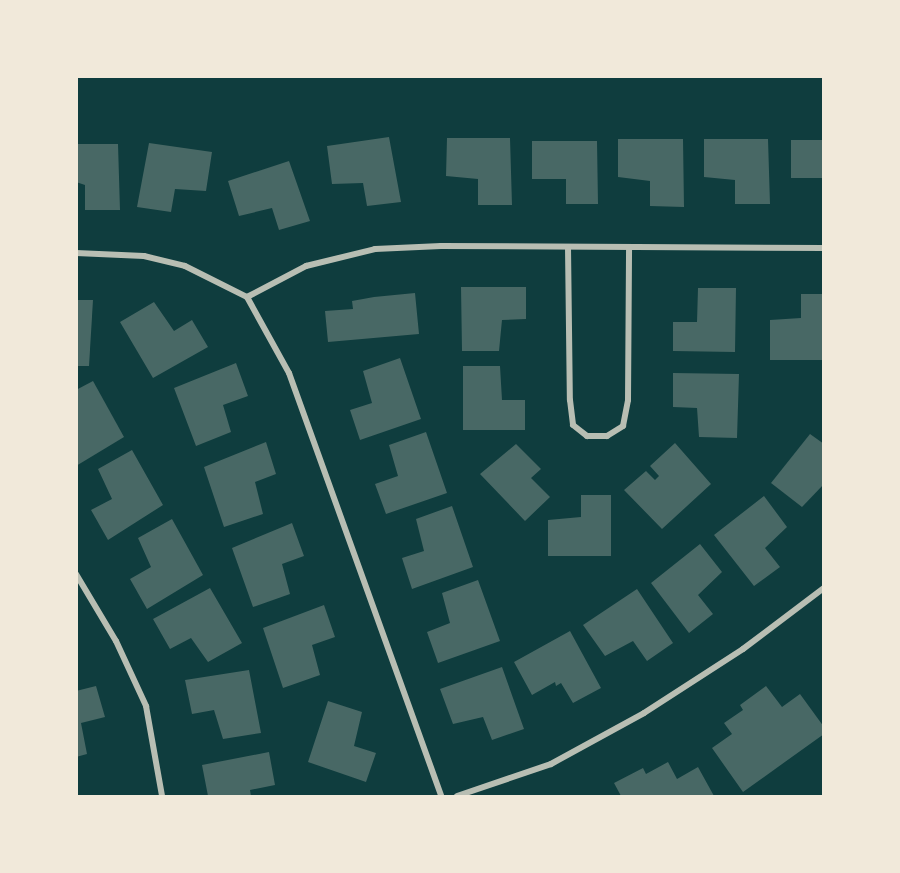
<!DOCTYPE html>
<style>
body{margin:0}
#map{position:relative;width:900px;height:873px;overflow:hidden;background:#0f3d3e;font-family:Cabin,sans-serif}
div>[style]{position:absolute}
.building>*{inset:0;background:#486865;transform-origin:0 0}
.minor>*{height:6px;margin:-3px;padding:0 3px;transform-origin:3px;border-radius:3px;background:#b8beb3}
span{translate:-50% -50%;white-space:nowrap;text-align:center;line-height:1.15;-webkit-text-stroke:5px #f1e9da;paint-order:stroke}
.frame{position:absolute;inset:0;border:78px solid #f1e9da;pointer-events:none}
</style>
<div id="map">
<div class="building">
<div style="clip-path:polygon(389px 137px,401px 202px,367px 206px,363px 183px,332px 184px,327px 146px)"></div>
<div style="clip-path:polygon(447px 138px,510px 138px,512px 205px,478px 205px,478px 179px,446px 176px)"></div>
<div style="clip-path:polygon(618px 139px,683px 139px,684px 207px,650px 206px,650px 181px,618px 177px)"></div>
<div style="clip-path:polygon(704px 139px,768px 139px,770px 204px,735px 204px,735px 180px,704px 177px)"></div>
<div style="left:791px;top:140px;width:33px;height:38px"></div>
<div style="clip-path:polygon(532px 141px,597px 141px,598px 204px,566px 204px,566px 179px,532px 179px)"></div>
<div style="clip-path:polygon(149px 143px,212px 152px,206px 191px,175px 189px,171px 212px,137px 207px)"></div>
<div style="clip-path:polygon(76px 144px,118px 144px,120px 210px,85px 210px,85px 185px,76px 182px)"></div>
<div style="clip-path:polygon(289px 161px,310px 221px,279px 230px,272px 208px,239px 216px,228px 181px)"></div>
<div style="clip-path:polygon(461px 287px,526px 287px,526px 319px,502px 320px,499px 351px,462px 351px)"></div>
<div style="clip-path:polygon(698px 288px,736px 288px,735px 352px,673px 351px,673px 322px,697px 322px)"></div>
<div style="clip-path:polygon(415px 293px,419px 334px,328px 342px,325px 311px,353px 309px,352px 301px,374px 297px)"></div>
<div style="clip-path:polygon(801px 294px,824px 294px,824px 360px,770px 360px,770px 320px,801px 318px)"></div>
<div style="clip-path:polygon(76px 300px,93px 300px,89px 366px,76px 366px)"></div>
<div style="clip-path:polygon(154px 302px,174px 331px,192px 320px,208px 347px,153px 378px,120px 322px)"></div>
<div style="clip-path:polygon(400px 358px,421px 419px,360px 440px,350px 410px,372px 403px,363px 371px)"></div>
<div style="clip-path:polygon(236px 363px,248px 396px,223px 405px,231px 432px,196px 446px,174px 388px)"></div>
<div style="clip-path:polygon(463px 366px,500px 366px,502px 400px,525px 400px,525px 430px,463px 430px)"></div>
<div style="clip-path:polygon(673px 373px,739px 374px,737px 438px,699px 437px,697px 408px,673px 407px)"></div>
<div style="clip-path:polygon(93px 381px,124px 437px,76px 466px,76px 390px)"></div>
<div style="clip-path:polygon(426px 432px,447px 493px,386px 514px,375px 484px,398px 476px,389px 445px)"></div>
<div style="clip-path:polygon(810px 434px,824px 444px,824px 484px,802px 507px,771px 483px)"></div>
<div style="clip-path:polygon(266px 442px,276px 474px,255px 482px,263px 514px,224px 527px,204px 467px)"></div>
<div style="clip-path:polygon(675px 443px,711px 484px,662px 529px,624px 490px,646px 471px,655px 480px,659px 476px,650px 466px)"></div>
<div style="clip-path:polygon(516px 444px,541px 469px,531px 478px,550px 497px,525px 521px,480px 474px)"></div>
<div style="clip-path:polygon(132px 450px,163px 505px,108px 540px,91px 510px,112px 499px,98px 469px)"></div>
<div style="clip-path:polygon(581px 495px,611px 495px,611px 556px,548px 556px,548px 520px,581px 517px)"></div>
<div style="clip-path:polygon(764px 496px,787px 527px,765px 548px,780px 567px,754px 586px,714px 535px)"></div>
<div style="clip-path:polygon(452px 506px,473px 567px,412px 589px,402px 558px,424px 551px,416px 519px)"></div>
<div style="clip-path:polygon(172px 519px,203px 575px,147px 609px,130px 579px,151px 567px,138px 538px)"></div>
<div style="clip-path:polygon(292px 523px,304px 556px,282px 564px,290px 594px,253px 607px,232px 548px)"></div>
<div style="clip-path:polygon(700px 544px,722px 572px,698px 595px,713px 614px,689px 633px,651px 583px)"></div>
<div style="clip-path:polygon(478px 580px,500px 641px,438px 663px,427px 632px,450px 623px,442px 593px)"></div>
<div style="clip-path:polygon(210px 588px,242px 643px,208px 662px,191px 638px,170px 649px,153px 619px)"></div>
<div style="clip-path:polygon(637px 589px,673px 643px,647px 661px,633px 641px,605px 656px,583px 625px)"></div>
<div style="clip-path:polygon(324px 605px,335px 637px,312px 645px,320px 675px,283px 688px,263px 628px)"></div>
<div style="clip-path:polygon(570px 631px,601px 688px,573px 703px,561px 683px,556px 686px,555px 682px,532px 695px,514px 662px)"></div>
<div style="clip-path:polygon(502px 667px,524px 729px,492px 740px,483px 717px,453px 724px,440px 689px)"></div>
<div style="clip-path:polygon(249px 670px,261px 733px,223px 739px,214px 710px,192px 714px,185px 680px)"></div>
<div style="clip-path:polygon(96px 686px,105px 717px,81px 723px,87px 754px,76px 757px,76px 691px)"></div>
<div style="clip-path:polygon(766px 686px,782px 707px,800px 694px,824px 727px,824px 734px,743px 792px,712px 748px,732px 734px,724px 723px,743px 710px,740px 705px)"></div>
<div style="clip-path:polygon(328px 701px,362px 712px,354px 746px,376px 753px,366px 782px,308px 762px)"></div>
<div style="clip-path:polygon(269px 752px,275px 785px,250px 790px,251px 796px,208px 796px,202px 765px)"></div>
<div style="clip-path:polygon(668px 762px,677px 779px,698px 767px,714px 796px,621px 796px,614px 783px,643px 768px,646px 774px)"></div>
</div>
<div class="minor">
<div style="left:568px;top:247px;width:153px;rotate:89.3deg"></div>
<div style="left:570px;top:400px;width:25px;rotate:83deg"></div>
<div style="left:573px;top:425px;width:18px;rotate:38deg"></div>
<div style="left:587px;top:436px;width:20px"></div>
<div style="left:607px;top:436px;width:19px;rotate:-32deg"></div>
<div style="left:623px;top:426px;width:26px;rotate:-79deg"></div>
<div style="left:628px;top:400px;width:152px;rotate:-89.6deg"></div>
<div style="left:76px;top:253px;width:68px;rotate:2.5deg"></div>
<div style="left:144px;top:256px;width:42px;rotate:13.7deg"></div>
<div style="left:185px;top:266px;width:69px;rotate:26.6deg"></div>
<div style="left:247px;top:297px;width:67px;rotate:-27.7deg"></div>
<div style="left:306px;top:266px;width:71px;rotate:-13.8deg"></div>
<div style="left:375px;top:249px;width:66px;rotate:-2.6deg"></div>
<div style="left:441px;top:246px;width:383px;rotate:0.3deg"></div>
<div style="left:247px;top:297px;width:87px;rotate:61.1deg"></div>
<div style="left:289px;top:373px;width:449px;rotate:70.2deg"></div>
<div style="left:76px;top:574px;width:78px;rotate:59.2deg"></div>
<div style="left:116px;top:641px;width:72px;rotate:65.2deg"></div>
<div style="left:146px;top:706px;width:91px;rotate:79.9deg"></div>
<div style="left:457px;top:796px;width:99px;rotate:-18.8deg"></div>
<div style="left:551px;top:764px;width:106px;rotate:-28.7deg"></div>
<div style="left:644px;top:713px;width:118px;rotate:-32.9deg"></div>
<div style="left:743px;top:649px;width:101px;rotate:-37deg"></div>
</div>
<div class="frame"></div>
</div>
